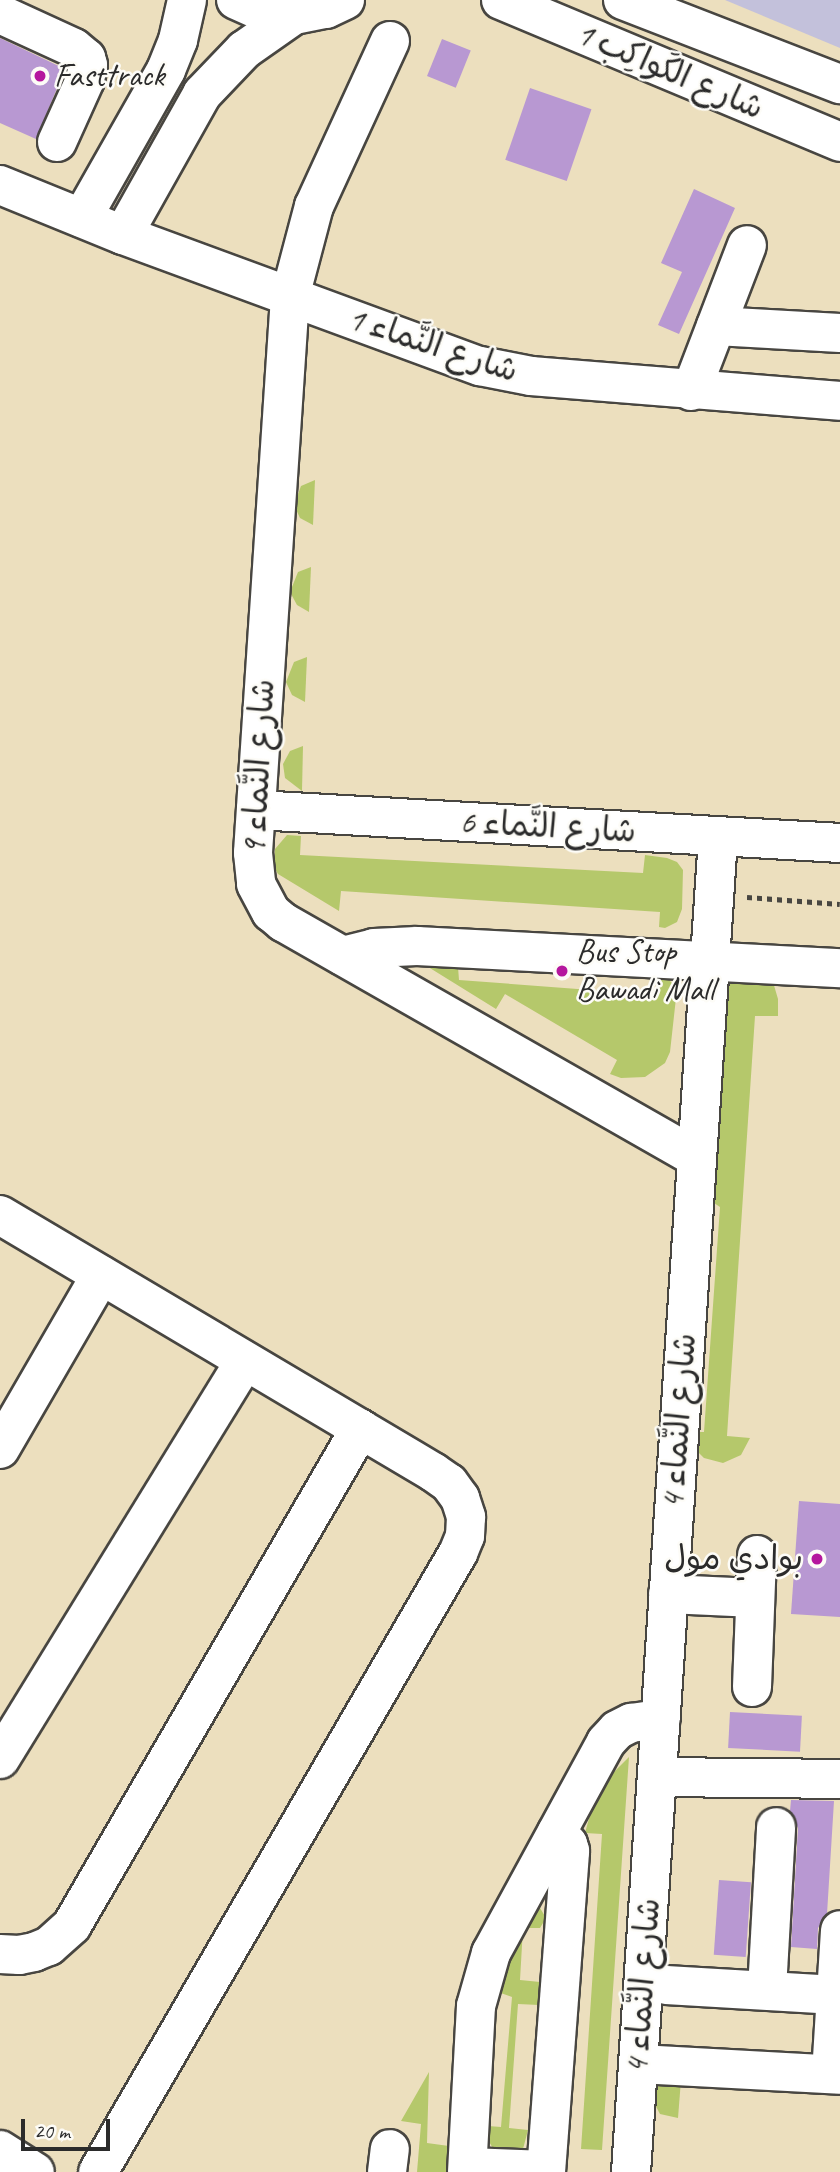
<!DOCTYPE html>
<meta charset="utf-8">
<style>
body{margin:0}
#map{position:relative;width:840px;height:2172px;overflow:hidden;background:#ecdfbe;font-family:Caveat,"Playpen Sans Arabic",sans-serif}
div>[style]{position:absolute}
.industrial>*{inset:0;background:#c3c1db}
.green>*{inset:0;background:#b5c86b}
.building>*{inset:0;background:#b898d2;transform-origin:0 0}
.path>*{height:4.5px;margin-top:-2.25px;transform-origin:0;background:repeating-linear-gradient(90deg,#484641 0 5px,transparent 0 10px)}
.roads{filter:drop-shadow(2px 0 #484641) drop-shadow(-2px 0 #484641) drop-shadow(0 2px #484641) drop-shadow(0 -2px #484641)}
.minor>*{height:38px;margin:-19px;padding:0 19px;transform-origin:19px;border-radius:19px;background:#fff}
.dots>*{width:19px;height:19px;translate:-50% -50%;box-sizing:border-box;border:4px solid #fdfcf7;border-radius:50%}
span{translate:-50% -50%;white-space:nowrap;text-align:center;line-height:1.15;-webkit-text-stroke:5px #fdfcf7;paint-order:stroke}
.street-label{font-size:33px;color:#2b2b2b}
.poi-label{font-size:33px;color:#2b2b2b}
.left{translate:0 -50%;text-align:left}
.right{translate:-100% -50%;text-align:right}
.scale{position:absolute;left:21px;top:2119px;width:89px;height:32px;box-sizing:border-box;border:4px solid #2b2b2b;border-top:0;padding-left:9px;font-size:21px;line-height:24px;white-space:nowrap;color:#2b2b2b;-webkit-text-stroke:5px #fdfcf7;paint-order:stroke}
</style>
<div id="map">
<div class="industrial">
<div style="clip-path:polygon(725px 0,840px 0,840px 48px)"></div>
</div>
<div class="green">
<div style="clip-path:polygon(315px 480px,313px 525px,300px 518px,294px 505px,301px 486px)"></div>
<div style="clip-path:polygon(311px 567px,309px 612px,297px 605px,290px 592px,298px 572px)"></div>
<div style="clip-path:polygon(307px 657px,305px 702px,292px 695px,286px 682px,294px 662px)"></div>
<div style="clip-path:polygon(303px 746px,302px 791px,285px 778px,283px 764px,290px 751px)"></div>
<div style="clip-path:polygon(287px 835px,301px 836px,300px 855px,643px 873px,645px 855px,667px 858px,677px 862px,683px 870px,682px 909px,677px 922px,665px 928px,659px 927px,660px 912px,341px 891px,339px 911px,278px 874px,274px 867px,275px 849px)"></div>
<div style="clip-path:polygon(425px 965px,458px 967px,459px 980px,657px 995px,659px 973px,665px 975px,677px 989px,670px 1052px,665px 1063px,645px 1077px,621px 1078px,610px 1074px,617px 1060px,505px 994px,496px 1009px)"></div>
<div style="clip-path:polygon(732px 976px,773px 982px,778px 999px,778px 1016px,755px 1016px,727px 1436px,750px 1438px,741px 1455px,723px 1463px,704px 1458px,697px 1451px,692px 1432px,704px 1432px,720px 1207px,708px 1199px,721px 990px)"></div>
<div style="clip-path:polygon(629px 1757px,602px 2150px,581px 2149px,602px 1834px,585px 1833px,593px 1804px,608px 1778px)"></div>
<div style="clip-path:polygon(523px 1905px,540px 1908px,546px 1918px,540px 1928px,523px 1928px,520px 1980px,540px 1982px,539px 2005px,518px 2004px,509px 2128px,528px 2130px,523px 2149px,509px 2157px,495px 2152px,487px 2138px,488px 2126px,501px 2127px,512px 1997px,495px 1991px,490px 1977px)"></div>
<div style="clip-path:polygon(429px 2072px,427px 2143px,449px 2146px,447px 2172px,417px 2172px,421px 2124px,401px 2121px)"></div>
<div style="clip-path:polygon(681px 2080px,678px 2118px,660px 2114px,653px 2101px,657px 2087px,663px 2082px)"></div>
</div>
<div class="building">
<div style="clip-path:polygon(0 38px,65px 69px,36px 139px,0 123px)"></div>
<div style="left:442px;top:39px;width:31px;height:40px;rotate:22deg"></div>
<div style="left:530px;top:88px;width:65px;height:76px;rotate:19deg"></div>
<div style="clip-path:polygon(694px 189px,735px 208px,679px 334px,658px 325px,682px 272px,661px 263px)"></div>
<div style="clip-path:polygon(799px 1501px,840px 1504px,840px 1617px,791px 1614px)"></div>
<div style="left:730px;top:1712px;width:72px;height:36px;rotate:3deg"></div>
<div style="clip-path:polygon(791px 1800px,834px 1801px,827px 1914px,818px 1928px,817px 1949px,791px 1947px,798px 1828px,790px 1811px)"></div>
<div style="left:719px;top:1880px;width:32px;height:75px;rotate:4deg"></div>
</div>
<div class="path">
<div style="left:747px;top:897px;width:93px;rotate:4.3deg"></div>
</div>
<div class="roads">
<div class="minor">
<div style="left:236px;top:0;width:27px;rotate:24deg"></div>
<div style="left:261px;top:11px;width:33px;rotate:7deg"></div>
<div style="left:294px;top:15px;width:33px;rotate:-11deg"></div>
<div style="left:326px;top:9px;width:21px;rotate:-25deg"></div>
<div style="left:501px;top:0;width:368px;rotate:22.7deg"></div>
<div style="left:623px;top:0;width:233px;rotate:21.2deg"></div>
<div style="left:0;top:14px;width:81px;rotate:24.7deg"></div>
<div style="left:74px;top:48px;width:16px;rotate:40deg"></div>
<div style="left:86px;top:58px;width:7px;rotate:74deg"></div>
<div style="left:88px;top:65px;width:15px;rotate:101deg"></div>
<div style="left:85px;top:80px;width:68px;rotate:114.3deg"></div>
<div style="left:390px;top:41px;width:182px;rotate:114.7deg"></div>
<div style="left:314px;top:206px;width:94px;rotate:104.8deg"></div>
<div style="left:290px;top:297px;width:557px;rotate:93.81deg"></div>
<div style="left:253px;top:853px;width:31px;rotate:84deg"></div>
<div style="left:256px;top:884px;width:32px;rotate:62deg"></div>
<div style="left:271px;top:912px;width:16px;rotate:40deg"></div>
<div style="left:283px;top:922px;width:474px;rotate:29.7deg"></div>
<div style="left:0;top:185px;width:133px;rotate:22.1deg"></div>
<div style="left:123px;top:235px;width:380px;rotate:20.2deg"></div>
<div style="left:480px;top:366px;width:52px;rotate:11.1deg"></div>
<div style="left:531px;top:376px;width:310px;rotate:4.6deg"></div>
<div style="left:82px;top:218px;width:170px;rotate:-60.4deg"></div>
<div style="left:166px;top:70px;width:32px;rotate:-68deg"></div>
<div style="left:178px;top:40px;width:41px;rotate:-77.3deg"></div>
<div style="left:123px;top:235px;width:162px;rotate:-60.7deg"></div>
<div style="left:202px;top:94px;width:61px;rotate:-46.3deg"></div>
<div style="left:244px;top:50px;width:61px;rotate:-35deg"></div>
<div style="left:716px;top:326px;width:124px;rotate:3.2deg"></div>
<div style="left:691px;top:391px;width:156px;rotate:-69deg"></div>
<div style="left:256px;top:810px;width:585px;rotate:3.23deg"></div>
<div style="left:343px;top:956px;width:32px;rotate:-14deg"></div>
<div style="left:374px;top:948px;width:43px;rotate:-2.7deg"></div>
<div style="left:417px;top:946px;width:424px;rotate:3deg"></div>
<div style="left:0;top:1215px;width:504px;rotate:30.69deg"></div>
<div style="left:433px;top:1472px;width:19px;rotate:35deg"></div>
<div style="left:449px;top:1483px;width:19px;rotate:54deg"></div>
<div style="left:460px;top:1498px;width:20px;rotate:72deg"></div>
<div style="left:466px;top:1517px;width:19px;rotate:93deg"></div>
<div style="left:465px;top:1536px;width:18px;rotate:112deg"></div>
<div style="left:458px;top:1553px;width:716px;rotate:120.18deg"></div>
<div style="left:0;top:1449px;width:201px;rotate:-59.9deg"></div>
<div style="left:668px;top:1594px;width:87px;rotate:2.6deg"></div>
<div style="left:752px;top:1687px;width:132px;rotate:-87.8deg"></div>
<div style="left:0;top:1759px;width:467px;rotate:-58.4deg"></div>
<div style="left:657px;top:1777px;width:183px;rotate:0.6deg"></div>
<div style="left:0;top:1954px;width:19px;rotate:3deg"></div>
<div style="left:19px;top:1955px;width:15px;rotate:-11deg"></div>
<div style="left:34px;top:1952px;width:16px;rotate:-22deg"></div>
<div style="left:49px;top:1946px;width:31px;rotate:-42deg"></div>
<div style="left:72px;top:1925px;width:574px;rotate:-59.86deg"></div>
<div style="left:666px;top:1985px;width:170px;rotate:3.4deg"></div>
<div style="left:767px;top:1990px;width:163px;rotate:-86.8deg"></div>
<div style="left:639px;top:2064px;width:201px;rotate:3.1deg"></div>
<div style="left:831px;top:2074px;width:144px;rotate:-86.4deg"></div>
<div style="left:0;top:2150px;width:41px;rotate:32.2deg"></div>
<div style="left:468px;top:2167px;width:78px;rotate:2.2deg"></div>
<div style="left:387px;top:2172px;width:23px;rotate:-83deg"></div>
<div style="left:467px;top:2172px;width:166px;rotate:-86.9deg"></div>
<div style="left:476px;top:2006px;width:55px;rotate:-74.2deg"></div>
<div style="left:491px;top:1953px;width:240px;rotate:-61.4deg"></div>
<div style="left:606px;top:1742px;width:16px;rotate:-47deg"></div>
<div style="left:617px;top:1730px;width:16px;rotate:-27deg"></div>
<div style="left:631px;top:1723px;width:30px;rotate:-8deg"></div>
<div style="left:546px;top:2172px;width:322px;rotate:-85.7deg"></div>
<div style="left:570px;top:1851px;width:7px;rotate:-106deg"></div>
<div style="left:568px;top:1844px;width:16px;rotate:-135deg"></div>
<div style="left:631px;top:2172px;width:1338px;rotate:-86.27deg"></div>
</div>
</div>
<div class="dots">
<div style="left:40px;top:76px;background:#b5179e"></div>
<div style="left:562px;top:971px;background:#b5179e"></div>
<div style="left:817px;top:1559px;background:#b5179e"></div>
</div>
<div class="street-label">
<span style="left:670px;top:71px;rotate:23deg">شارع الكَواكِب 1</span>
<span style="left:433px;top:345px;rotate:18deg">شارع النَّماء 1</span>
<span style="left:259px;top:767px;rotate:-87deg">شارع النَّماء 9</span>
<span style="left:548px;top:827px;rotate:3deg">شارع النَّماء 6</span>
<span style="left:679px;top:1421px;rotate:-86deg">شارع النَّماء 4</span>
<span style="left:643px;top:1986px;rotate:-86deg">شارع النَّماء 4</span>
</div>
<div class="poi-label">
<span class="left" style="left:54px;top:76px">Fasttrack</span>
<span class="left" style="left:576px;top:971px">Bus Stop<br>Bawadi Mall</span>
<span class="right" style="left:803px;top:1559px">بوادي مول</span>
</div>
<div class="scale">20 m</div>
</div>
